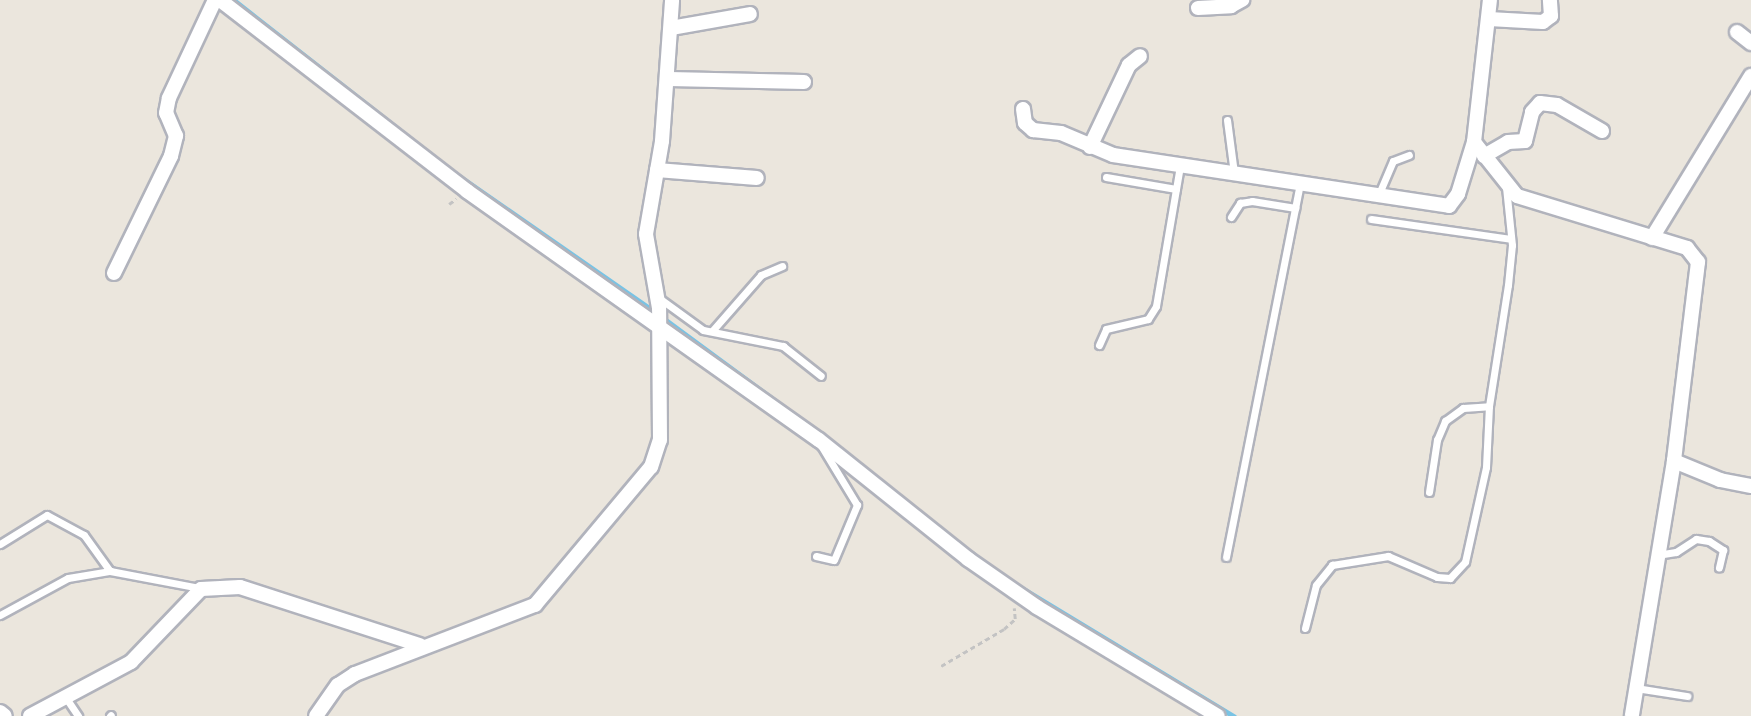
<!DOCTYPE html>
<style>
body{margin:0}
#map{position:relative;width:1751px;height:716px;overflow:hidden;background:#ebe6dd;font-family:Mulish,sans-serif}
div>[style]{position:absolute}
.stream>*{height:4.5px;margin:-2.25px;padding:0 2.25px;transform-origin:2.25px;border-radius:2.25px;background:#79c3e4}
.path>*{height:2.5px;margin-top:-1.25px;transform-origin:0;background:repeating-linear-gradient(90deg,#c3c3c3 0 5px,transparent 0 8.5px)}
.roads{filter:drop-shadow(2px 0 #b1b3bc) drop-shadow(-2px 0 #b1b3bc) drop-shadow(0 2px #b1b3bc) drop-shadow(0 -2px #b1b3bc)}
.service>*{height:7px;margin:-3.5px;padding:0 3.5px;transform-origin:3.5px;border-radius:3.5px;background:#fff}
.minor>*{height:14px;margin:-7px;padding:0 7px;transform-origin:7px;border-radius:7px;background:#fff}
span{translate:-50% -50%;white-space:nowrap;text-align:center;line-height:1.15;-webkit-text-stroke:7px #fff;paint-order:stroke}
</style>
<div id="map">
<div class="stream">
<div style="left:234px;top:0;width:272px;rotate:38.1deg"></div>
<div style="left:448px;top:168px;width:252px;rotate:34.8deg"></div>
<div style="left:662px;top:317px;width:155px;rotate:36.4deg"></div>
<div style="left:1014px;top:583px;width:257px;rotate:31.2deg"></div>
</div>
<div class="path">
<div style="left:449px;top:204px;width:9px;rotate:-36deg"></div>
<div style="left:941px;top:666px;width:73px;rotate:-30.4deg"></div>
<div style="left:1004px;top:629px;width:15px;rotate:-42deg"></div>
<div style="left:1015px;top:619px;width:11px;rotate:-95deg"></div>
</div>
<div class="roads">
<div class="service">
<div style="left:1227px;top:120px;width:53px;rotate:82.5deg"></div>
<div style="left:1106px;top:177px;width:71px;rotate:9.7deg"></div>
<div style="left:1378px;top:196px;width:38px;rotate:-67deg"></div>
<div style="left:1393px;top:161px;width:17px;rotate:-21deg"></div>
<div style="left:1231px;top:217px;width:17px;rotate:-57deg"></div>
<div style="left:1240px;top:203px;width:12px;rotate:-9deg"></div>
<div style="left:1252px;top:201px;width:44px;rotate:9.2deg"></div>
<div style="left:1371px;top:219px;width:141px;rotate:8.1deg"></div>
<div style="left:659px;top:298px;width:54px;rotate:36deg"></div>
<div style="left:703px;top:330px;width:82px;rotate:11.3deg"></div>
<div style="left:783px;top:346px;width:48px;rotate:38.3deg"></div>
<div style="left:712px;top:331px;width:74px;rotate:-48.8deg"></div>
<div style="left:761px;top:275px;width:23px;rotate:-23deg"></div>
<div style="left:1099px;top:345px;width:17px;rotate:-66deg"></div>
<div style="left:1106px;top:329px;width:43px;rotate:-13.4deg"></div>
<div style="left:1148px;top:319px;width:15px;rotate:-58deg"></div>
<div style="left:1156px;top:306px;width:143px;rotate:-80.3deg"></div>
<div style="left:1429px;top:492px;width:53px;rotate:-81.3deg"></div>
<div style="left:1437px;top:440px;width:21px;rotate:-67deg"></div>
<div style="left:1445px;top:421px;width:22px;rotate:-36deg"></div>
<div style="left:1463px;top:408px;width:26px;rotate:-4deg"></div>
<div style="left:0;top:544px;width:55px;rotate:-31.7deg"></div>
<div style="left:47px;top:515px;width:42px;rotate:28.4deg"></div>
<div style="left:84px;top:535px;width:44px;rotate:54.2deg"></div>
<div style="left:1657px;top:555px;width:19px;rotate:-9deg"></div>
<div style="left:1676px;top:552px;width:24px;rotate:-33deg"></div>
<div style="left:1696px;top:539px;width:13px;rotate:9deg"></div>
<div style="left:1709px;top:541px;width:17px;rotate:33deg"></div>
<div style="left:1723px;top:550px;width:18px;rotate:103deg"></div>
<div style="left:816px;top:556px;width:18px;rotate:13deg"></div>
<div style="left:834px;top:560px;width:60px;rotate:-67.3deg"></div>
<div style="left:857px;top:505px;width:71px;rotate:-121.2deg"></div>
<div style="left:1226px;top:557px;width:380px;rotate:-78.8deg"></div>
<div style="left:0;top:615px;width:77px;rotate:-28.6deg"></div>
<div style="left:68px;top:578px;width:43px;rotate:-9.5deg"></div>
<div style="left:110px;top:571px;width:92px;rotate:10.7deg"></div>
<div style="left:1305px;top:628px;width:44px;rotate:-75.7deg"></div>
<div style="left:1316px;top:585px;width:26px;rotate:-51deg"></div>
<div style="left:1332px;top:565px;width:57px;rotate:-9.1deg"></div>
<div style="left:1388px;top:556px;width:53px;rotate:23.2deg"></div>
<div style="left:1437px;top:577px;width:13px;rotate:4deg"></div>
<div style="left:1450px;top:578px;width:22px;rotate:-47deg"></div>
<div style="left:1465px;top:562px;width:97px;rotate:-77.5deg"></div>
<div style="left:1486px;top:467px;width:61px;rotate:-87.2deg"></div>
<div style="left:1489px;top:406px;width:122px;rotate:-81.1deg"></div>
<div style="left:1508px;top:285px;width:40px;rotate:-84.3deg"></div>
<div style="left:1512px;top:245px;width:58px;rotate:-95.9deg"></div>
<div style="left:1636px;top:688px;width:52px;rotate:8.9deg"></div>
<div style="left:66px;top:698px;width:22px;rotate:56deg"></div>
<div style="left:110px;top:716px;width:1px;rotate:-45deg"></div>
</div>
<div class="minor">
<div style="left:220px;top:0;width:312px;rotate:37.7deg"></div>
<div style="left:467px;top:191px;width:431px;rotate:35.3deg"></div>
<div style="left:819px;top:440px;width:191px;rotate:38.6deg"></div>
<div style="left:968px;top:559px;width:84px;rotate:34.8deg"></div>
<div style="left:1037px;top:607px;width:211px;rotate:31.1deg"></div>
<div style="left:1198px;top:8px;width:33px;rotate:-3deg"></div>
<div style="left:1231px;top:6px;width:13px;rotate:-29deg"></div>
<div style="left:1489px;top:19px;width:54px;rotate:3.2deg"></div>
<div style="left:1543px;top:22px;width:10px;rotate:-37deg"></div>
<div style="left:1551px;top:16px;width:16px;rotate:-94deg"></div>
<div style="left:671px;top:28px;width:80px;rotate:-10deg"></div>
<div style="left:1737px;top:32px;width:18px;rotate:38deg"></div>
<div style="left:669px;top:79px;width:135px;rotate:1.3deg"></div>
<div style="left:1023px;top:109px;width:14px;rotate:82deg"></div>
<div style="left:1025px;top:123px;width:11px;rotate:41deg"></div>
<div style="left:1033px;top:130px;width:28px;rotate:6deg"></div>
<div style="left:1061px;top:133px;width:56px;rotate:22.9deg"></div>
<div style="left:1113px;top:155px;width:340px;rotate:8.6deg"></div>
<div style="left:1449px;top:206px;width:15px;rotate:-53deg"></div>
<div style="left:1458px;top:194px;width:54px;rotate:-72.9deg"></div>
<div style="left:1474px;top:142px;width:143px;rotate:-83.6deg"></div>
<div style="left:1474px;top:142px;width:69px;rotate:51.5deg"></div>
<div style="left:1517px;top:196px;width:178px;rotate:17deg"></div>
<div style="left:1687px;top:248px;width:18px;rotate:52deg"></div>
<div style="left:1698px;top:262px;width:200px;rotate:96.9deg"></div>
<div style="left:1674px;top:461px;width:258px;rotate:99.4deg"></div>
<div style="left:1090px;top:147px;width:91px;rotate:-64.6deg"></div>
<div style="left:1129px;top:65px;width:14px;rotate:-39deg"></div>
<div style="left:1484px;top:156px;width:28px;rotate:-30deg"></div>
<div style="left:1508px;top:142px;width:17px;rotate:-3deg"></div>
<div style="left:1525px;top:141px;width:30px;rotate:-76deg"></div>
<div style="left:1532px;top:112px;width:12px;rotate:-48deg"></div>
<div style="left:1540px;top:103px;width:17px;rotate:7deg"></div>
<div style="left:1557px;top:105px;width:52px;rotate:30deg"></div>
<div style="left:657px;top:170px;width:100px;rotate:4.6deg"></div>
<div style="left:1652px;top:238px;width:190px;rotate:-58.6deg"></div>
<div style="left:114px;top:273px;width:130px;rotate:-64deg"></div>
<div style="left:171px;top:156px;width:21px;rotate:-76deg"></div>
<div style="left:176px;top:136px;width:25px;rotate:-113deg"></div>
<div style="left:166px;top:113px;width:15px;rotate:-79deg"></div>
<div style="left:169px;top:98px;width:108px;rotate:-64.9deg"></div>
<div style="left:1674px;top:461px;width:50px;rotate:22.4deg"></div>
<div style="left:1720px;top:480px;width:32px;rotate:11deg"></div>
<div style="left:0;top:712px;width:6px;rotate:39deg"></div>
<div style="left:30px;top:716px;width:115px;rotate:-28.1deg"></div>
<div style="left:131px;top:662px;width:101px;rotate:-46.2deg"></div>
<div style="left:201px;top:589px;width:39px;rotate:-3deg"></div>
<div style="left:240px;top:587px;width:189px;rotate:17.9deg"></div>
<div style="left:316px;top:716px;width:38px;rotate:-55deg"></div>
<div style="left:338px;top:685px;width:20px;rotate:-33deg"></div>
<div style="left:355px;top:674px;width:193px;rotate:-21deg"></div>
<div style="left:535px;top:605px;width:180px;rotate:-50deg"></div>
<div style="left:651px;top:467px;width:28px;rotate:-72deg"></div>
<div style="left:660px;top:440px;width:132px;rotate:-90.4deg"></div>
<div style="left:659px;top:308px;width:75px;rotate:-100deg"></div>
<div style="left:646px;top:234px;width:94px;rotate:-80.2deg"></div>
<div style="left:662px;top:141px;width:141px;rotate:-85.9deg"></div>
</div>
</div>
</div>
